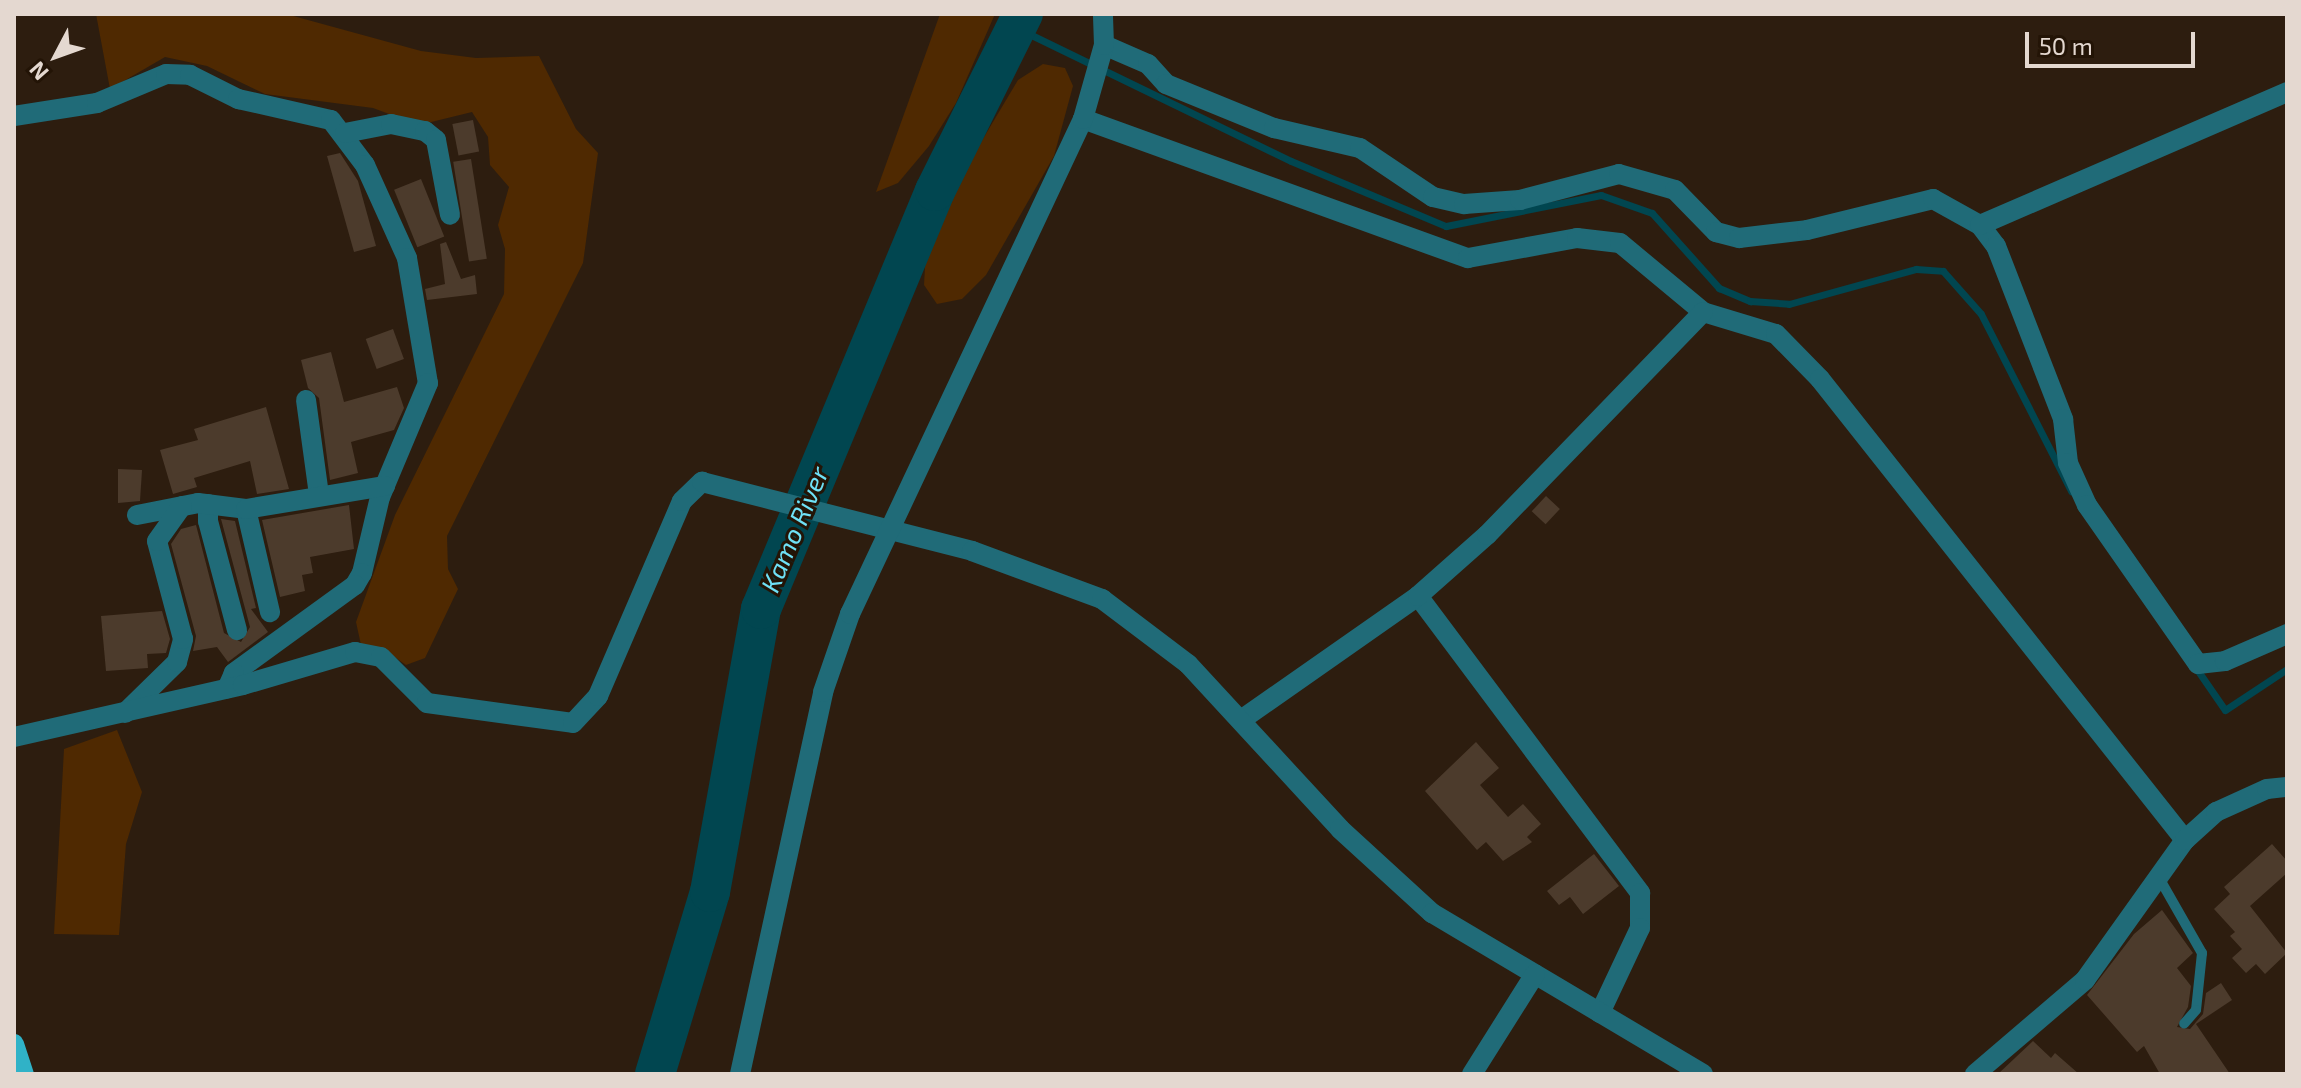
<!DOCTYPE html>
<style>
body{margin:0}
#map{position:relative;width:2301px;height:1088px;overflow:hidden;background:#2d1d0f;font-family:"Exo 2",sans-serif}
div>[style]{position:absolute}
.green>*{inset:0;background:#4f2901}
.stream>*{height:7px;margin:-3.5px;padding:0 3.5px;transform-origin:3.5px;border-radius:3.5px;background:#014650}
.river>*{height:40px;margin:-20px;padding:0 20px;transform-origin:20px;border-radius:20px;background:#014650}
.building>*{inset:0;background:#4c3b2c;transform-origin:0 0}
.lane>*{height:10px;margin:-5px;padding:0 5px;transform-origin:5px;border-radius:5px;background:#206b78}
.street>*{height:20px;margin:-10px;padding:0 10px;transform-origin:10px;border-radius:10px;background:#206b78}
.primary>*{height:20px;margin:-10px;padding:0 10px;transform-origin:10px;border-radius:10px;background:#30b2c7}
span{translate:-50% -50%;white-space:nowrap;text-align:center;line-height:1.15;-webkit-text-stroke:6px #231406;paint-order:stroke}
.water-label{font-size:26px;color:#6fe1f6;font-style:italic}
.frame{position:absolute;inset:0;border:16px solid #e4d8d0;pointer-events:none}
.north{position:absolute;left:16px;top:16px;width:80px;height:80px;-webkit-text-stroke:6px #231406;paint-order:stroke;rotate:229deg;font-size:22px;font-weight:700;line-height:32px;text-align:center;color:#e4d8d0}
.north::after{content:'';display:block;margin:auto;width:28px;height:36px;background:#e4d8d0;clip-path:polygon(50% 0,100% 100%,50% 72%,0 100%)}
.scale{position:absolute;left:2025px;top:32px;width:170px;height:36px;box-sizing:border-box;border:4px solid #e4d8d0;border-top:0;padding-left:10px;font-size:24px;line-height:28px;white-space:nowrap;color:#e4d8d0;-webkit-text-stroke:6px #231406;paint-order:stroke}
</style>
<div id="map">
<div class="green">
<div style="clip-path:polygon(96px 14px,286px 14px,421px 51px,476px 58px,539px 56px,576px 129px,598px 153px,583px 263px,447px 536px,448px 569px,458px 589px,425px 658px,406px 665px,383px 649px,361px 645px,356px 622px,395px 515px,504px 294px,505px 249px,498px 225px,509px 187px,490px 165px,488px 137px,472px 112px,419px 125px,373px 108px,265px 94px,207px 66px,165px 57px,110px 89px)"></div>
<div style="clip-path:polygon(940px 14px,995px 14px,956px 103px,929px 146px,898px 183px,876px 192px)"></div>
<div style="clip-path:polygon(1043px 64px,1065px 68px,1073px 86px,1054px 156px,986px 275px,962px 299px,937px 304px,924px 285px,926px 249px,944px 204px,1018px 80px)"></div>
<div style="clip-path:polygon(117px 730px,142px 792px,126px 844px,119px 935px,54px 934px,64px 749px)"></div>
</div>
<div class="stream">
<div style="left:1019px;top:29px;width:302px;rotate:25.9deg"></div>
<div style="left:1291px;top:161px;width:168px;rotate:22.8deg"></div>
<div style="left:1446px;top:226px;width:158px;rotate:-11.3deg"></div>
<div style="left:1601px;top:195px;width:54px;rotate:19.4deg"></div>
<div style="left:1652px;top:213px;width:101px;rotate:48.2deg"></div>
<div style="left:1719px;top:288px;width:34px;rotate:23deg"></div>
<div style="left:1750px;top:301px;width:39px;rotate:4deg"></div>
<div style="left:1789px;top:304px;width:132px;rotate:-15.4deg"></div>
<div style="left:1916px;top:269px;width:27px;rotate:4deg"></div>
<div style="left:1943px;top:271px;width:57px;rotate:48.5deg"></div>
<div style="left:1981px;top:314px;width:199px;rotate:63deg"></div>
<div style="left:2196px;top:668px;width:51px;rotate:55.4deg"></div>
<div style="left:2225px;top:710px;width:74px;rotate:-33.5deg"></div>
</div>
<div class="river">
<div style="left:655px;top:1074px;width:190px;rotate:-73.2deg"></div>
<div style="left:710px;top:892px;width:288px;rotate:-79.8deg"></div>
<div style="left:761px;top:609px;width:453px;rotate:-67.4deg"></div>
<div style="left:935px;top:191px;width:198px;rotate:-63.6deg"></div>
</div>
<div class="building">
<div style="left:473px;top:120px;width:32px;height:21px;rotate:79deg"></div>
<div style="clip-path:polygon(340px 153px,358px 181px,376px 246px,354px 252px,327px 156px)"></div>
<div style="left:471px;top:159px;width:101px;height:18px;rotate:81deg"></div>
<div style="left:421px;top:179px;width:62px;height:29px;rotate:68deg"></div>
<div style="clip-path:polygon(446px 242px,461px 279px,475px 275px,477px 294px,427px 300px,425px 289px,445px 284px,440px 244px)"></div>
<div style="left:393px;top:329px;width:32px;height:29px;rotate:70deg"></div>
<div style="clip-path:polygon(331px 352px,344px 402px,397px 387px,404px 408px,394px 430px,351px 442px,358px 473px,330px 480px,319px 398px,308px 388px,301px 360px)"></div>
<div style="clip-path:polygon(266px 407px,289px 489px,257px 494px,250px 461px,194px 478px,197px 487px,173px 494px,160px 450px,198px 440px,194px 429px)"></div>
<div style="clip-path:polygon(118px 469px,142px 470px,140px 501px,118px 503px)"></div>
<div style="left:1546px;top:496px;width:19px;height:21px;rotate:43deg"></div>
<div style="clip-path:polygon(349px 505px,354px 549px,310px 557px,313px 573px,302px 575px,305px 591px,280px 597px,262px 520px)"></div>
<div style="clip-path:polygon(221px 519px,235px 521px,256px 608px,251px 609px,268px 632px,228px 662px,217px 647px,193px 651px,196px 636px,171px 544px,181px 529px,196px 525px,224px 633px,241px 642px,250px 627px)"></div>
<div style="clip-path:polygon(162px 611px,170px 639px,166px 653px,147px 654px,148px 668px,106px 671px,101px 616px)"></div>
<div style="clip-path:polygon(1476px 742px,1499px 768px,1480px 785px,1508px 817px,1523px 804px,1541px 824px,1527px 837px,1532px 842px,1503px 861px,1486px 842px,1477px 850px,1425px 791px)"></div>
<div style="clip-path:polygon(2272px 844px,2287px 861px,2287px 873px,2250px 906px,2287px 953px,2265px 974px,2256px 964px,2246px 973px,2232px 958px,2242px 949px,2230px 936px,2235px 932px,2214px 909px,2230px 894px,2224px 887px)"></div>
<div style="clip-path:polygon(1594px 854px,1619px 886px,1583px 914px,1570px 897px,1559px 905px,1547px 891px)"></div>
<div style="clip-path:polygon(2162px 910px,2193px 953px,2177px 968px,2191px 986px,2188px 1007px,2177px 1027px,2190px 1029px,2203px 1014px,2206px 993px,2221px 983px,2232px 1000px,2196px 1024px,2230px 1074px,2160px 1074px,2144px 1046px,2137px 1052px,2087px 995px,2134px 934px)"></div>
<div style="clip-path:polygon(2033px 1041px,2051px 1058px,2055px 1053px,2079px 1074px,1998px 1074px)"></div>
</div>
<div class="lane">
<div style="left:2158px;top:876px;width:89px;rotate:60.3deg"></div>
<div style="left:2202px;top:953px;width:57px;rotate:96deg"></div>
<div style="left:2196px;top:1010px;width:18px;rotate:131deg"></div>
</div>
<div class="street">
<div style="left:1104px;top:45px;width:48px;rotate:23.4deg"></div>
<div style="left:1148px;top:64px;width:27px;rotate:48deg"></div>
<div style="left:1166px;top:84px;width:117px;rotate:22.2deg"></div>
<div style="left:1274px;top:128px;width:88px;rotate:13.1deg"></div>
<div style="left:1360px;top:148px;width:88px;rotate:33.9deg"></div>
<div style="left:1433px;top:197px;width:32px;rotate:13deg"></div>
<div style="left:1464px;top:204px;width:56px;rotate:-4.1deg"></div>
<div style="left:1520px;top:200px;width:102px;rotate:-14.7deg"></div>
<div style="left:1619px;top:174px;width:58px;rotate:15.9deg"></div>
<div style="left:1675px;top:190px;width:59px;rotate:45.7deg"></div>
<div style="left:1716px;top:232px;width:24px;rotate:15deg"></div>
<div style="left:1739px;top:238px;width:68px;rotate:-6.7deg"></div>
<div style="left:1807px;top:230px;width:130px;rotate:-13.8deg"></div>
<div style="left:1933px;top:199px;width:54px;rotate:29deg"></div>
<div style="left:1980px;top:225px;width:26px;rotate:53deg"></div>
<div style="left:1996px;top:246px;width:186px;rotate:68.8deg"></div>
<div style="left:2063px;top:419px;width:44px;rotate:83.5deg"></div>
<div style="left:2068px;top:463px;width:46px;rotate:65.7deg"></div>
<div style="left:2087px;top:505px;width:194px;rotate:55.1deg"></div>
<div style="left:2198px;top:664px;width:27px;rotate:-6deg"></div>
<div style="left:2225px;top:661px;width:68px;rotate:-23.5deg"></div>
<div style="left:14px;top:116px;width:84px;rotate:-8.9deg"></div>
<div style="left:97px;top:103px;width:75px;rotate:-22.8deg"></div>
<div style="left:166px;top:74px;width:24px;rotate:2deg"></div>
<div style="left:190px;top:75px;width:54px;rotate:26.6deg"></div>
<div style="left:238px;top:99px;width:95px;rotate:12.7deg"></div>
<div style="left:331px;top:120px;width:56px;rotate:52.9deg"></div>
<div style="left:365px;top:165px;width:102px;rotate:65.7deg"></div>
<div style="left:407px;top:258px;width:127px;rotate:80.5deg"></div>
<div style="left:428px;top:383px;width:124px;rotate:112.8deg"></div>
<div style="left:380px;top:497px;width:78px;rotate:103.3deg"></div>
<div style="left:362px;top:573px;width:14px;rotate:120deg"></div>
<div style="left:355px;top:585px;width:150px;rotate:144deg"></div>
<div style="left:234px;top:673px;width:17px;rotate:114deg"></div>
<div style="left:1083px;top:119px;width:409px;rotate:19.9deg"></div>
<div style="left:1468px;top:258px;width:111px;rotate:-10.4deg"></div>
<div style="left:1577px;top:238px;width:43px;rotate:6.6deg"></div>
<div style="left:1620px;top:243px;width:108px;rotate:39.7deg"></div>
<div style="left:1703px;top:312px;width:76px;rotate:16.8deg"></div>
<div style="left:1776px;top:334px;width:63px;rotate:45.6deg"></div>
<div style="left:1820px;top:379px;width:588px;rotate:51.63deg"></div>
<div style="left:345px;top:133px;width:47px;rotate:-11.1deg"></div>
<div style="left:391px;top:124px;width:35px;rotate:12deg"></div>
<div style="left:425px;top:131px;width:14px;rotate:39deg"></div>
<div style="left:436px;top:140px;width:76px;rotate:79.4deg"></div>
<div style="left:1980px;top:225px;width:335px;rotate:-23.4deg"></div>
<div style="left:306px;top:400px;width:96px;rotate:82.2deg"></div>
<div style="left:208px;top:504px;width:17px;rotate:90deg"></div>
<div style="left:208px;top:521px;width:113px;rotate:75.1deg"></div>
<div style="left:246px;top:509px;width:106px;rotate:76.9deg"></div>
<div style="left:137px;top:515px;width:62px;rotate:-11.1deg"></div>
<div style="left:198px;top:503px;width:48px;rotate:7.1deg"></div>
<div style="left:246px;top:509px;width:141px;rotate:-9.4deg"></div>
<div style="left:1418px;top:596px;width:371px;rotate:53.2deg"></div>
<div style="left:1640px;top:893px;width:35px;rotate:90deg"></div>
<div style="left:1640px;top:928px;width:94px;rotate:115.2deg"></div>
<div style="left:125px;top:713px;width:73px;rotate:-44.4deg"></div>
<div style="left:177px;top:662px;width:24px;rotate:-75deg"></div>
<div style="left:183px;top:639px;width:101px;rotate:-104.9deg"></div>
<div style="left:157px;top:541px;width:43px;rotate:-54.5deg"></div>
<div style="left:1241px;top:720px;width:216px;rotate:-35deg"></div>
<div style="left:1418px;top:596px;width:92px;rotate:-41.5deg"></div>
<div style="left:1487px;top:535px;width:310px;rotate:-45.9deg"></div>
<div style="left:14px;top:737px;width:235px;rotate:-12.8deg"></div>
<div style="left:243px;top:685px;width:117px;rotate:-16.4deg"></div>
<div style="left:355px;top:652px;width:26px;rotate:11deg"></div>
<div style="left:381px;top:657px;width:65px;rotate:45deg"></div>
<div style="left:427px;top:703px;width:147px;rotate:7.8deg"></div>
<div style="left:573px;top:723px;width:37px;rotate:-47deg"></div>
<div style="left:598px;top:696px;width:212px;rotate:-66.7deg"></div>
<div style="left:682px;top:501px;width:28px;rotate:-44deg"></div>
<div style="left:702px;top:482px;width:279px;rotate:14.3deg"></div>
<div style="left:972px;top:551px;width:139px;rotate:20.3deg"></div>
<div style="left:1102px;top:599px;width:108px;rotate:37.1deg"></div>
<div style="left:1188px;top:664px;width:224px;rotate:47.3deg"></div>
<div style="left:1340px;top:829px;width:125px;rotate:42.4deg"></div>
<div style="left:1432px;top:913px;width:315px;rotate:30.7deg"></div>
<div style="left:740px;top:1074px;width:391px;rotate:-77.7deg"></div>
<div style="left:823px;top:692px;width:83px;rotate:-70.9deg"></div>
<div style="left:850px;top:614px;width:547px;rotate:-64.79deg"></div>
<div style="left:1083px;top:119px;width:77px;rotate:-74.2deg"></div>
<div style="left:1104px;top:45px;width:31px;rotate:-92deg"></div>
<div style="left:1472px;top:1074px;width:118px;rotate:-57.8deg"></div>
<div style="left:1975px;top:1074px;width:145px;rotate:-40.5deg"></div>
<div style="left:2085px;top:980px;width:172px;rotate:-54.5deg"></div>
<div style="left:2185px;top:840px;width:42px;rotate:-42.1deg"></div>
<div style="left:2216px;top:812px;width:56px;rotate:-24.3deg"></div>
<div style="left:2267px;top:789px;width:20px;rotate:-6deg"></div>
</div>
<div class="primary">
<div style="left:14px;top:1044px;width:32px;rotate:72deg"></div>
</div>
<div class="water-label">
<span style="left:794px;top:529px;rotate:-67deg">Kamo River</span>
</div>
<div class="frame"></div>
<div class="north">N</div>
<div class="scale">50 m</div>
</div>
